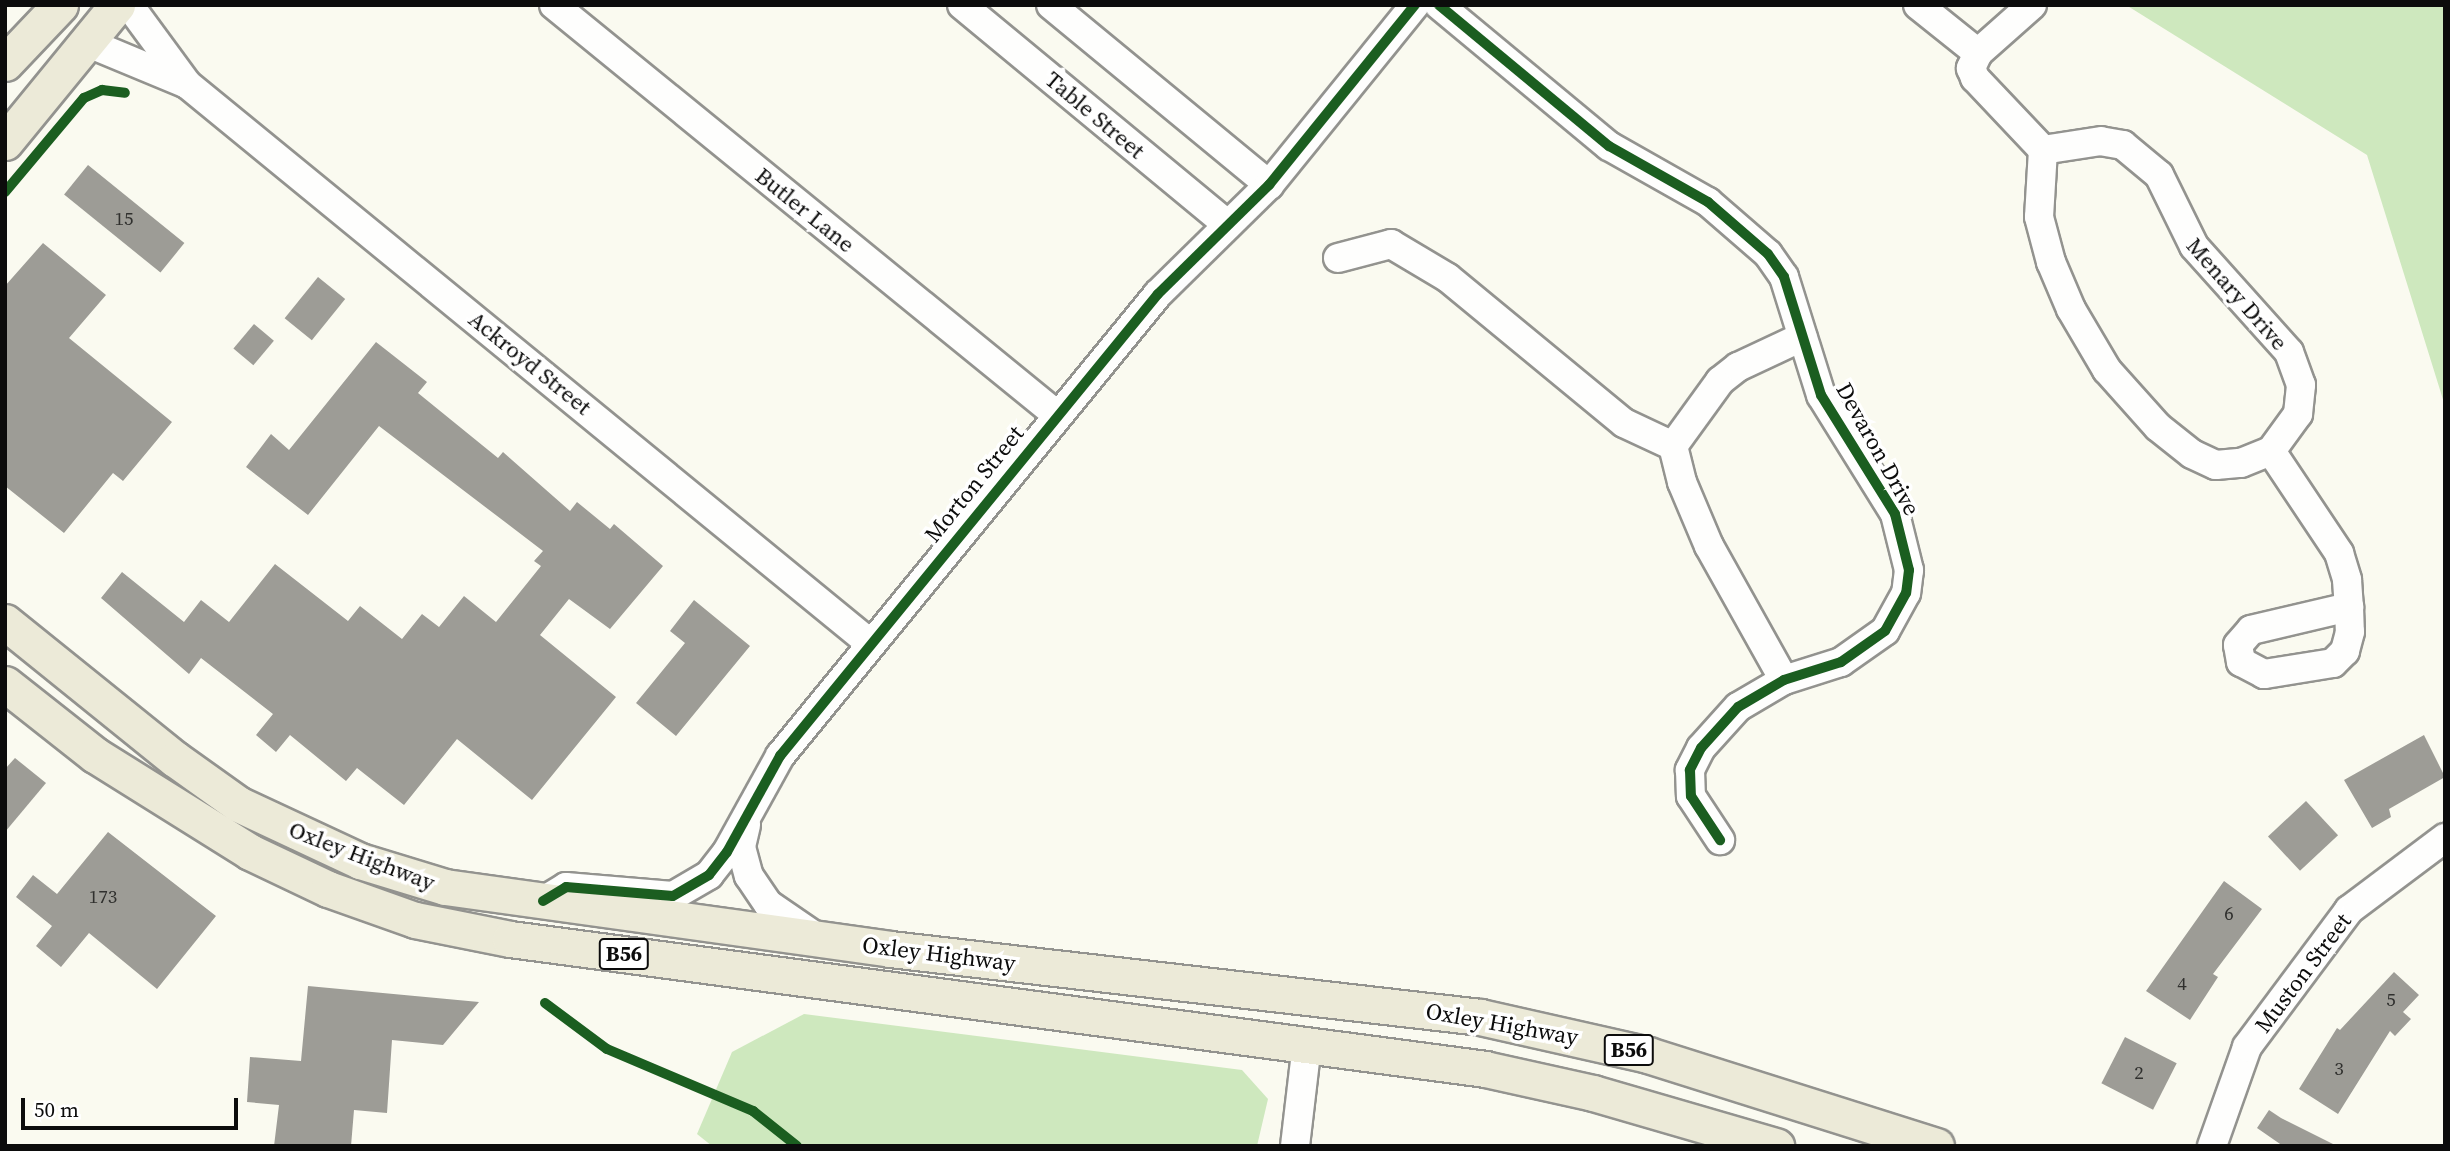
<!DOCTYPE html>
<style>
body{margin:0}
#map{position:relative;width:2450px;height:1151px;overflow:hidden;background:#fafaf0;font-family:"Source Serif 4",serif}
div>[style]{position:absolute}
.forest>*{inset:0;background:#cee8be}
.building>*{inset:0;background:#9d9c96;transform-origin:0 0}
.roads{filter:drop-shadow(2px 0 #93938f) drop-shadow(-2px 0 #93938f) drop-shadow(0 2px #93938f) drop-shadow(0 -2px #93938f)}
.minor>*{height:28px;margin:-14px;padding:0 14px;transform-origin:14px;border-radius:14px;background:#fefefd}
.major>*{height:35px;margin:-17.5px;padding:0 17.5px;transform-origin:17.5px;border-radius:17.5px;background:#ecead8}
.cycleway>*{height:10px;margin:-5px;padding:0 5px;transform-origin:5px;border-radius:5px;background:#1b5e20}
span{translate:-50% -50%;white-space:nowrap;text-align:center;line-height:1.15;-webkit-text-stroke:7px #fff;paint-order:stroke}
.number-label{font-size:19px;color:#30302e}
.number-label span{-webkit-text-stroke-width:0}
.shield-label span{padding:2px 5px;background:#fff;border:2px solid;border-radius:5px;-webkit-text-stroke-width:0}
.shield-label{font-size:21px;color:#0c0c0c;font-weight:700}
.street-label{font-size:23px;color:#0c0c0c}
.frame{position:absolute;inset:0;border:7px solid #0c0c0c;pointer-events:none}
.scale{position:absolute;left:21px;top:1098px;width:217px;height:32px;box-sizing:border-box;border:4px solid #0c0c0c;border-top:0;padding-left:9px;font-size:21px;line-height:24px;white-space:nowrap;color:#0c0c0c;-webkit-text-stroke:5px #fff;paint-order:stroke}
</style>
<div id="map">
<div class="forest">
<div style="clip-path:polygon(2126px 5px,2445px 5px,2445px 406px,2367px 155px)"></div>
<div style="clip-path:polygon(804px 1014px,1242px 1070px,1268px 1099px,1257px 1146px,712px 1146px,697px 1134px,732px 1052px)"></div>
</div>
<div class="building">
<div style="left:88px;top:165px;width:124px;height:38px;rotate:39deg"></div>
<div style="clip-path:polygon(43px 243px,106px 295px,69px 338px,172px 422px,123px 481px,113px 473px,64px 533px,5px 486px,5px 286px)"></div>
<div style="left:318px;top:277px;width:35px;height:53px;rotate:39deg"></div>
<div style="left:254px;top:324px;width:26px;height:32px;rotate:40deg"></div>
<div style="clip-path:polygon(376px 342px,427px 382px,418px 393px,498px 458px,503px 452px,570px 511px,577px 502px,610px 529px,614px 524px,663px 566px,610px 629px,569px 599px,540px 635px,616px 697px,532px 800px,457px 739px,404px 805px,357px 768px,346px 781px,290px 735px,276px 752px,256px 735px,273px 714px,201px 658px,189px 674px,101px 598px,122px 572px,184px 622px,201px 600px,229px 622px,275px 564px,348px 621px,360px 606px,402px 639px,422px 614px,439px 627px,464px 596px,496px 622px,541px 566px,534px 561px,543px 551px,379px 426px,308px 515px,246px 467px,271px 434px,289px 450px)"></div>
<div style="clip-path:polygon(694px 600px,750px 646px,676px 736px,636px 703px,685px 643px,670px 631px)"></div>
<div style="clip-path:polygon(2424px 735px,2445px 777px,2389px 809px,2391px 817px,2372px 828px,2344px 780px)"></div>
<div style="clip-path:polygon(15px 758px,46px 783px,5px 832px,5px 769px)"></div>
<div style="left:2306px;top:801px;width:47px;height:52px;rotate:47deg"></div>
<div style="clip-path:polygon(108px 832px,216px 916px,157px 989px,89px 933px,61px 967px,36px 946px,52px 926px,16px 897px,33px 875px,57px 894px)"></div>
<div style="clip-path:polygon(2224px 881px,2262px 909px,2213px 974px,2218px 977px,2190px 1020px,2146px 991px)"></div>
<div style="clip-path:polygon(2394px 972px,2419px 995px,2403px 1012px,2411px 1019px,2395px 1036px,2390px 1031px,2338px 1114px,2299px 1089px,2337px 1028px,2340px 1030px)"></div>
<div style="clip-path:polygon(308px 986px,479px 1002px,443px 1045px,392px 1040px,387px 1113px,354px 1110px,351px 1146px,274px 1146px,279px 1105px,247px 1102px,250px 1057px,301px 1061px)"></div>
<div style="left:2125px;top:1037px;width:58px;height:52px;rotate:27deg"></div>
<div style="clip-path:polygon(2269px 1110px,2281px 1118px,2337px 1146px,2283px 1146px,2257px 1128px)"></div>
</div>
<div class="roads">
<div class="minor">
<div style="left:129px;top:5px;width:98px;rotate:53.7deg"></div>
<div style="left:187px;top:84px;width:884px;rotate:39.31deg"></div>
<div style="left:554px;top:5px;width:649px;rotate:39.18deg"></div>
<div style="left:962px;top:5px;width:345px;rotate:39.6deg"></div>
<div style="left:1051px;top:5px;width:283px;rotate:39.5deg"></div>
<div style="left:1439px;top:5px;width:221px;rotate:39.7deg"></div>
<div style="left:1609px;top:146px;width:114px;rotate:29.5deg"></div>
<div style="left:1708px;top:202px;width:79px;rotate:40.9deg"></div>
<div style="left:1768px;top:254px;width:28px;rotate:55deg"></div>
<div style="left:1784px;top:277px;width:124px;rotate:72.6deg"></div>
<div style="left:1821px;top:395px;width:140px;rotate:58.1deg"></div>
<div style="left:1895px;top:514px;width:58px;rotate:76deg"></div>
<div style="left:1909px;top:570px;width:23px;rotate:97deg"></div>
<div style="left:1906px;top:593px;width:43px;rotate:118.9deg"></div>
<div style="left:1885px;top:631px;width:54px;rotate:144.8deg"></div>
<div style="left:1841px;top:662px;width:60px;rotate:162.5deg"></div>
<div style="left:1784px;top:680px;width:53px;rotate:149.6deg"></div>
<div style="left:1738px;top:707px;width:55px;rotate:132.1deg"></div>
<div style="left:1701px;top:748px;width:25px;rotate:117deg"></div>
<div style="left:1690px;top:770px;width:26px;rotate:88deg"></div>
<div style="left:1691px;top:796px;width:53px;rotate:56.6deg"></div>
<div style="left:1918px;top:5px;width:77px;rotate:38.7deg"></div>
<div style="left:2032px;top:5px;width:72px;rotate:138.4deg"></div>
<div style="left:1978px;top:53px;width:17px;rotate:115deg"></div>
<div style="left:1971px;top:68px;width:11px;rotate:68deg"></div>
<div style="left:1975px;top:78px;width:99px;rotate:46.6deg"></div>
<div style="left:2043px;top:150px;width:67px;rotate:93.4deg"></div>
<div style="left:2039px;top:217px;width:47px;rotate:75.1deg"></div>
<div style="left:2051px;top:262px;width:51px;rotate:66.9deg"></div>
<div style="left:2071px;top:309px;width:71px;rotate:59.5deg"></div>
<div style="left:2107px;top:370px;width:76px;rotate:48.2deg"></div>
<div style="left:2158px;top:427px;width:43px;rotate:38.5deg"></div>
<div style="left:2192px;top:454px;width:26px;rotate:25deg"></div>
<div style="left:2216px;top:465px;width:25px;rotate:-5deg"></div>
<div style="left:2241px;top:463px;width:32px;rotate:-22deg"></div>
<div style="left:2271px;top:451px;width:46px;rotate:-53.9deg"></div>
<div style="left:2298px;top:414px;width:29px;rotate:-84deg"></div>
<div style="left:2301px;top:385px;width:35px;rotate:-110deg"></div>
<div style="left:2289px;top:352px;width:142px;rotate:-131.9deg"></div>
<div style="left:2194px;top:246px;width:79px;rotate:-116.2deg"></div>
<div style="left:2159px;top:175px;width:47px;rotate:-140.2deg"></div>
<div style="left:2123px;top:145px;width:22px;rotate:-170deg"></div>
<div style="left:2101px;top:141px;width:59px;rotate:171.2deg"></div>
<div style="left:86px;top:42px;width:109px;rotate:22.6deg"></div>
<div style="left:1338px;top:258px;width:55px;rotate:-14.8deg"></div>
<div style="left:1391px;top:244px;width:66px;rotate:30.8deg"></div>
<div style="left:1448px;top:278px;width:228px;rotate:39.5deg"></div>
<div style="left:1624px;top:423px;width:54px;rotate:25.1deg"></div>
<div style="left:2271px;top:451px;width:123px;rotate:56.3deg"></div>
<div style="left:2339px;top:553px;width:28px;rotate:73deg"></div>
<div style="left:2347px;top:580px;width:27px;rotate:86deg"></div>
<div style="left:2349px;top:607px;width:25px;rotate:88deg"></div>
<div style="left:2350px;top:632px;width:20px;rotate:105deg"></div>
<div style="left:2345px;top:651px;width:17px;rotate:135deg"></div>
<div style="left:2333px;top:663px;width:70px;rotate:170.9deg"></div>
<div style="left:2264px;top:674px;width:26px;rotate:-152deg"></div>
<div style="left:2241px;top:662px;width:17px;rotate:-100deg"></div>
<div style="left:2238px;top:645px;width:20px;rotate:-49deg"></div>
<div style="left:2251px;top:630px;width:101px;rotate:-13.2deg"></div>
<div style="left:1784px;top:680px;width:154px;rotate:-119.2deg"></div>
<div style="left:1709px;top:546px;width:69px;rotate:-112.9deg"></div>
<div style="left:1682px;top:482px;width:37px;rotate:-104deg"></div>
<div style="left:1673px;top:446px;width:80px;rotate:-54.1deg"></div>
<div style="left:1720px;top:381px;width:23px;rotate:-38deg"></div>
<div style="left:1738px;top:367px;width:71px;rotate:-25.1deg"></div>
<div style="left:746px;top:825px;width:23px;rotate:103deg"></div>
<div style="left:741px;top:847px;width:30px;rotate:75deg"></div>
<div style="left:749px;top:876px;width:34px;rotate:56deg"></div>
<div style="left:768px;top:904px;width:58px;rotate:34.5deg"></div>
<div style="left:543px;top:901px;width:27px;rotate:-31deg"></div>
<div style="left:566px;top:887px;width:107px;rotate:4.8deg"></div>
<div style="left:673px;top:896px;width:42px;rotate:-30.3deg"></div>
<div style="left:709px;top:875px;width:29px;rotate:-52deg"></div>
<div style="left:727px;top:852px;width:110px;rotate:-61.1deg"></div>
<div style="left:780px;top:756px;width:597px;rotate:-50.71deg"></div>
<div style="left:1158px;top:294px;width:156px;rotate:-44.5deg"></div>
<div style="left:1269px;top:185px;width:232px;rotate:-51deg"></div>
<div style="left:1295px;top:1146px;width:103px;rotate:-83.3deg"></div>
<div style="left:2212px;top:1146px;width:105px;rotate:-70.5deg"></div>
<div style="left:2247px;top:1047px;width:171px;rotate:-53.3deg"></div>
<div style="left:2349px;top:910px;width:120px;rotate:-36.9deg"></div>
</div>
<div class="major">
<div style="left:5px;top:63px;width:80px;rotate:-46.5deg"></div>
<div style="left:5px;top:142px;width:177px;rotate:-50.7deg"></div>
<div style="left:5px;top:622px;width:218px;rotate:38.9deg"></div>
<div style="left:175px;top:759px;width:77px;rotate:35.5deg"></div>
<div style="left:238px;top:804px;width:135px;rotate:25deg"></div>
<div style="left:360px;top:861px;width:89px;rotate:17deg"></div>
<div style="left:445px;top:887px;width:449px;rotate:7.9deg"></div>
<div style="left:890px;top:949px;width:594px;rotate:6.57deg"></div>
<div style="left:1480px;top:1017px;width:172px;rotate:12.7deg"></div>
<div style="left:1648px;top:1055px;width:302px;rotate:17.5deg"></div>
<div style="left:5px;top:684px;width:115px;rotate:38.3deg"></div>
<div style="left:95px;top:755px;width:183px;rotate:32deg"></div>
<div style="left:250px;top:852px;width:86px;rotate:25.4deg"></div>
<div style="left:328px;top:889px;width:92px;rotate:19.6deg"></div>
<div style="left:415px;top:920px;width:97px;rotate:11.3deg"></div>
<div style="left:510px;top:939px;width:984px;rotate:7.59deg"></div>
<div style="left:1485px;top:1069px;width:111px;rotate:12.5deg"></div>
<div style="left:1593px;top:1093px;width:191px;rotate:16.2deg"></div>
</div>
</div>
<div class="cycleway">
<div style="left:1439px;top:5px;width:221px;rotate:39.7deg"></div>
<div style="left:1609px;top:146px;width:114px;rotate:29.5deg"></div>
<div style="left:1708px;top:202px;width:79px;rotate:40.9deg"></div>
<div style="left:1768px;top:254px;width:28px;rotate:55deg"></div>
<div style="left:1784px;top:277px;width:124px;rotate:72.6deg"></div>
<div style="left:1821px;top:395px;width:140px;rotate:58.1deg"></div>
<div style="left:1895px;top:514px;width:58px;rotate:76deg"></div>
<div style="left:1909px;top:570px;width:23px;rotate:97deg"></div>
<div style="left:1906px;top:593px;width:43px;rotate:118.9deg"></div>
<div style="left:1885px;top:631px;width:54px;rotate:144.8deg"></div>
<div style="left:1841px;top:662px;width:60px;rotate:162.5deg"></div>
<div style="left:1784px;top:680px;width:53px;rotate:149.6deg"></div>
<div style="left:1738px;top:707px;width:55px;rotate:132.1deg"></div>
<div style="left:1701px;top:748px;width:25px;rotate:117deg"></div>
<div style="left:1690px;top:770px;width:26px;rotate:88deg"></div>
<div style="left:1691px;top:796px;width:53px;rotate:56.6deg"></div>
<div style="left:5px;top:192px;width:123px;rotate:-50deg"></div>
<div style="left:84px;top:98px;width:20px;rotate:-24deg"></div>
<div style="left:102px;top:90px;width:23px;rotate:7deg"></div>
<div style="left:543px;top:901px;width:27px;rotate:-31deg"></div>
<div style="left:566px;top:887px;width:107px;rotate:4.8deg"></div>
<div style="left:673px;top:896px;width:42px;rotate:-30.3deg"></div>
<div style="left:709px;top:875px;width:29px;rotate:-52deg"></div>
<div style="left:727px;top:852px;width:110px;rotate:-61.1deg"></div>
<div style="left:780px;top:756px;width:597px;rotate:-50.71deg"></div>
<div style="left:1158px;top:294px;width:156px;rotate:-44.5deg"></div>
<div style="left:1269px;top:185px;width:232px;rotate:-51deg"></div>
<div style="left:545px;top:1003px;width:77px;rotate:36.6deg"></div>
<div style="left:607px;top:1049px;width:159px;rotate:23deg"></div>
<div style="left:753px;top:1111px;width:56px;rotate:38.5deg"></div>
</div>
<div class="number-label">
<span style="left:124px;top:219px">15</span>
<span style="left:103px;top:897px">173</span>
<span style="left:2229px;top:914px">6</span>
<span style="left:2182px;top:984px">4</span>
<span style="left:2391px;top:1000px">5</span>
<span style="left:2339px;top:1069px">3</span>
<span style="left:2139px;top:1073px">2</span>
</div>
<div class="shield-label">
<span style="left:624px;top:954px">B56</span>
<span style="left:1629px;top:1050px">B56</span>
</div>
<div class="street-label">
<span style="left:1095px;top:115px;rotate:40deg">Table Street</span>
<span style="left:805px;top:210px;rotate:39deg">Butler Lane</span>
<span style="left:2237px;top:294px;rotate:49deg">Menary Drive</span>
<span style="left:530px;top:363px;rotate:39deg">Ackroyd Street</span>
<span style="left:1878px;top:449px;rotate:61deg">Devaron Drive</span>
<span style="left:974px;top:484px;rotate:-51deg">Morton Street</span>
<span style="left:362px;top:856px;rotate:21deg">Oxley Highway</span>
<span style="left:939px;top:954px;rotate:7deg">Oxley Highway</span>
<span style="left:2303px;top:973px;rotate:-53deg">Muston Street</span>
<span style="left:1502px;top:1024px;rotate:10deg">Oxley Highway</span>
</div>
<div class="frame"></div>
<div class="scale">50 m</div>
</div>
